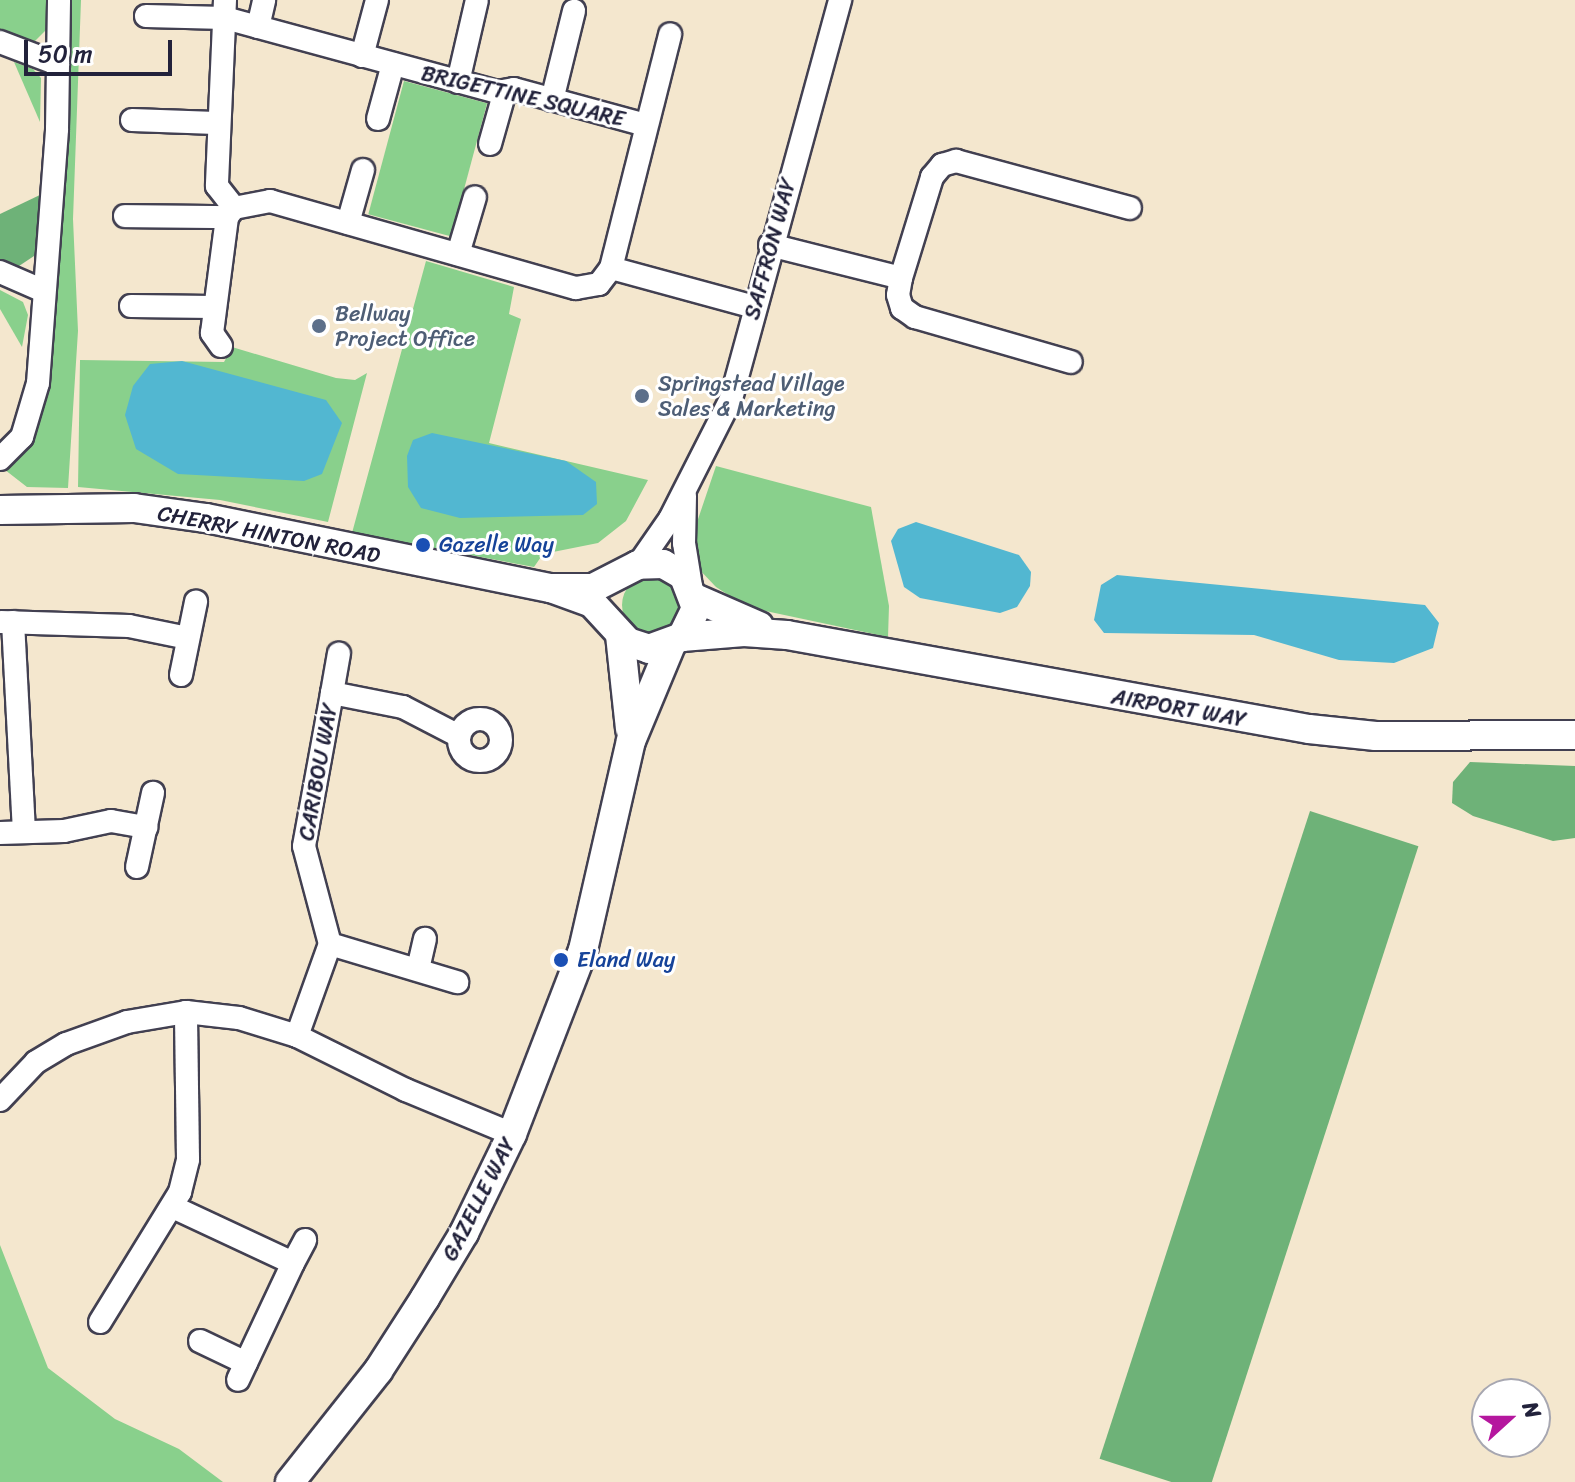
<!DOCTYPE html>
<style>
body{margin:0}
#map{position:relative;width:1575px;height:1482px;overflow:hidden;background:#f4e7ce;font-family:Sriracha,sans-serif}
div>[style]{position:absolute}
.green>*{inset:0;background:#89d08c;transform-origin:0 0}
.round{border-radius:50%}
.forest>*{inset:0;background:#6eb278;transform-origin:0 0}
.water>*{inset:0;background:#52b7d1}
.roads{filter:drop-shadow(2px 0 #424051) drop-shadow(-2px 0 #424051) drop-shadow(0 2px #424051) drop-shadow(0 -2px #424051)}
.minor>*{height:22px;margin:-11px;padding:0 11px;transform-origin:11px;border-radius:11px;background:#fff}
.minor>.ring{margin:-11px;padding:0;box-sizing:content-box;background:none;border:22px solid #fff;border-radius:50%}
.tertiary>*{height:28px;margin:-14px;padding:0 14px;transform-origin:14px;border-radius:14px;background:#fff}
.dots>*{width:22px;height:22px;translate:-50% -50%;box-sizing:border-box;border:4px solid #fff;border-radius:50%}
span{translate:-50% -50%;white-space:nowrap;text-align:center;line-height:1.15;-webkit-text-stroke:6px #fff;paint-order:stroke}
.street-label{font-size:22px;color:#22223b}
.service-label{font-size:22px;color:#4e5e75}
.left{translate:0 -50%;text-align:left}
.transit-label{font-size:22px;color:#164399}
.north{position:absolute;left:1471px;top:1378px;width:80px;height:80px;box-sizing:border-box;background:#fff;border:2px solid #a7a7b1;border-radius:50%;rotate:69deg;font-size:22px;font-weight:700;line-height:32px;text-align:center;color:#22223b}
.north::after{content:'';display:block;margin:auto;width:28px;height:36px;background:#b5179e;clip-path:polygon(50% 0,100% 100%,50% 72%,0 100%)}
.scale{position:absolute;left:24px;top:40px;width:148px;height:36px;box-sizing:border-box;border:4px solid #22223b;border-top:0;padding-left:10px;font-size:24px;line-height:28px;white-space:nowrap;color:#22223b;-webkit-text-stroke:6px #fff;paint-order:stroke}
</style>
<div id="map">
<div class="green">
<div style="clip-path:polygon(0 0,47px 0,46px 30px,30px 46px,0 35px)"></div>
<div style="clip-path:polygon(67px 0,81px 0,73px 219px,78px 331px,68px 488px,27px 487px,0 466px,20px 454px,38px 424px,45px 384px)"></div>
<div style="clip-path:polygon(14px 62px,33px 69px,41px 78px,40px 122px)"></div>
<div style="left:404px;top:81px;width:86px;height:138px;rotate:15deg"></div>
<div style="clip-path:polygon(426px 261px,514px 287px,509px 314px,521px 319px,489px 443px,648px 480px,626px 521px,598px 543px,543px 554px,534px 567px,352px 533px)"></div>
<div style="clip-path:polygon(0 290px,23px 302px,28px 315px,22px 347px,0 309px)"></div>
<div style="clip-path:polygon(232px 347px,336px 378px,355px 380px,367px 373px,328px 522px,220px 500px,78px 487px,80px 360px,224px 362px)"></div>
<div style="clip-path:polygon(716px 466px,871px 507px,889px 606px,888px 637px,747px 607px,716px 587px,695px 565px,693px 534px)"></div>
<div class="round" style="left:622px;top:575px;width:60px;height:60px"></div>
<div style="clip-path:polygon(0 1245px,48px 1368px,115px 1419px,179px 1449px,223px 1482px,0 1482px)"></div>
</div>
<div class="forest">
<div style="clip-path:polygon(42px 194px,37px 254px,16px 268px,0 262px,0 214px)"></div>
<div style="clip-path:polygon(1470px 762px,1575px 766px,1575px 838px,1553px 841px,1473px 816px,1452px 803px,1453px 782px)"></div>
<div style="left:1310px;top:811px;width:114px;height:681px;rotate:18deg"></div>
</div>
<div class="water">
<div style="clip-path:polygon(182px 361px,326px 400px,342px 423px,322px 474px,304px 481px,178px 474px,136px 449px,125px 415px,133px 386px,150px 364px)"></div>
<div style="clip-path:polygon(432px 433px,566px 461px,596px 482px,597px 504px,583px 515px,460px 518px,421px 508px,408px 487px,407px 456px,413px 440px)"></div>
<div style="clip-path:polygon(916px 522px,1019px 555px,1031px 572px,1030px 586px,1017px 607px,1000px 613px,920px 598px,904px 587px,891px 541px,898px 529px)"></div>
<div style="clip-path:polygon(1117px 575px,1425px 605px,1439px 623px,1433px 648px,1394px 663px,1339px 660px,1254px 635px,1104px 633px,1094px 620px,1101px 585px)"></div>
</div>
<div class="roads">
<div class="minor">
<div style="left:225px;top:0;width:186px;rotate:92.5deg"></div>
<div style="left:217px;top:186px;width:28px;rotate:52deg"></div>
<div style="left:146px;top:16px;width:79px;rotate:1.5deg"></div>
<div style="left:225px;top:18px;width:282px;rotate:15.2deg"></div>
<div style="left:497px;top:92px;width:17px;rotate:-10deg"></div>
<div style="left:514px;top:89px;width:137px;rotate:15.3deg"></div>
<div style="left:258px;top:27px;width:28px;rotate:-77deg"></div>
<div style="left:0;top:42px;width:62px;rotate:20.8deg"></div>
<div style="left:362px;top:56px;width:58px;rotate:-75deg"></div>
<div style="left:458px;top:82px;width:84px;rotate:-77deg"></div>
<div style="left:552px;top:100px;width:92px;rotate:-76.1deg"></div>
<div style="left:378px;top:119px;width:57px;rotate:-74.7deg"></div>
<div style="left:132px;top:120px;width:84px;rotate:2deg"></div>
<div style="left:490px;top:144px;width:55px;rotate:-74.2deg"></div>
<div style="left:125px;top:216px;width:102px;rotate:0.6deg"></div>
<div style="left:348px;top:223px;width:55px;rotate:-74.2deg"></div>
<div style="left:770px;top:245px;width:135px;rotate:14.1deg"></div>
<div style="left:901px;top:278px;width:106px;rotate:-72.9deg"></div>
<div style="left:932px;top:177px;width:16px;rotate:-50deg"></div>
<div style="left:942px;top:165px;width:15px;rotate:-16deg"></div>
<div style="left:956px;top:161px;width:180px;rotate:15.1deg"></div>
<div style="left:458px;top:254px;width:59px;rotate:-73.4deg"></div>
<div style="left:611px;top:268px;width:149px;rotate:15.2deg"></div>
<div style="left:0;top:272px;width:48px;rotate:23.4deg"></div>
<div style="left:901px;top:278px;width:17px;rotate:100deg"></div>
<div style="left:898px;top:295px;width:14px;rotate:73deg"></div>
<div style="left:902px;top:308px;width:16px;rotate:35deg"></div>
<div style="left:915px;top:317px;width:162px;rotate:16.1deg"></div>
<div style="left:131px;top:306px;width:82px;rotate:0.7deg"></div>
<div style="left:221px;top:346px;width:16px;rotate:-125deg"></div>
<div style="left:212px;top:333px;width:117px;rotate:-82.6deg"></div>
<div style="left:227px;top:217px;width:11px;rotate:-52deg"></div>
<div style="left:234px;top:208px;width:37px;rotate:-11deg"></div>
<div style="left:270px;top:201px;width:318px;rotate:15.9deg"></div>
<div style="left:576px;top:288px;width:23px;rotate:-10deg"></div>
<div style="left:599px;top:284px;width:20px;rotate:-53deg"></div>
<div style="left:611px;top:268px;width:241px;rotate:-75.8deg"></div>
<div style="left:0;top:459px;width:31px;rotate:-45deg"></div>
<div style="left:22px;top:437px;width:56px;rotate:-73.5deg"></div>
<div style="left:38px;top:383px;width:255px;rotate:-85.7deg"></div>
<div style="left:57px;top:129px;width:129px;rotate:-89.1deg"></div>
<div style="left:685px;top:496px;width:47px;rotate:91.2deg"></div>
<div style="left:684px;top:543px;width:44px;rotate:80.8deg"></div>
<div style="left:638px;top:565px;width:56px;rotate:-55.2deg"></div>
<div style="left:670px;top:519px;width:135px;rotate:-63.1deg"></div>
<div style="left:731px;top:399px;width:414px;rotate:-74.7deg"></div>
<div style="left:1px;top:622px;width:128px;rotate:1.8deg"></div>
<div style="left:129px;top:626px;width:60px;rotate:11.5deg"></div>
<div style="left:13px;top:622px;width:209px;rotate:87deg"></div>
<div style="left:181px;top:675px;width:75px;rotate:-78.4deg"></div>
<div style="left:332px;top:693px;width:40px;rotate:-80deg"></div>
<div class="ring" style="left:459px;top:719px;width:20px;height:20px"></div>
<div style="left:0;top:833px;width:64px;rotate:-1.8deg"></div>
<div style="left:64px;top:831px;width:48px;rotate:-12deg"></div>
<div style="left:111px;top:821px;width:36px;rotate:10deg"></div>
<div style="left:137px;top:867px;width:76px;rotate:-77.8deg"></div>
<div style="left:330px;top:944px;width:133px;rotate:16.7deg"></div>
<div style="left:418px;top:969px;width:31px;rotate:-77deg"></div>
<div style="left:297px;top:1036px;width:98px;rotate:-70.3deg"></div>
<div style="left:330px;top:944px;width:101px;rotate:-104.9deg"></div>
<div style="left:304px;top:846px;width:156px;rotate:-79.6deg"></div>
<div style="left:332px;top:693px;width:72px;rotate:11.2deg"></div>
<div style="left:403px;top:707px;width:63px;rotate:27.4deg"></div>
<div style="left:0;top:1100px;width:52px;rotate:-46.5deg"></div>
<div style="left:36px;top:1062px;width:35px;rotate:-31deg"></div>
<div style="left:66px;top:1044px;width:65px;rotate:-19.8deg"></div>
<div style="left:127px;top:1022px;width:60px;rotate:-9.6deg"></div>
<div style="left:186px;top:1012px;width:53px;rotate:6.5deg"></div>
<div style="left:239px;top:1018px;width:61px;rotate:17.2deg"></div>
<div style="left:297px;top:1036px;width:122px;rotate:26.4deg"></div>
<div style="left:406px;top:1090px;width:115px;rotate:22.5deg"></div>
<div style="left:175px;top:1208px;width:130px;rotate:25deg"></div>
<div style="left:293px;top:1263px;width:129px;rotate:115.2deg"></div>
<div style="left:293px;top:1263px;width:26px;rotate:-62deg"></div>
<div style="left:100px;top:1322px;width:153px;rotate:-58.4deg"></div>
<div style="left:180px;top:1192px;width:34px;rotate:-76deg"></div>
<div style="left:188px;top:1159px;width:147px;rotate:-90.8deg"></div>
<div style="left:200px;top:1341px;width:51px;rotate:25.6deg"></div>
</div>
<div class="tertiary">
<div style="left:0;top:510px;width:134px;rotate:-0.9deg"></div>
<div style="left:134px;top:508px;width:73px;rotate:7.9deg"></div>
<div style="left:206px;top:518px;width:352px;rotate:11.5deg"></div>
<div style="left:551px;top:588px;width:44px;rotate:20.1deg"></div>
<div style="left:592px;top:603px;width:53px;rotate:47.3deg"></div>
<div style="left:628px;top:642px;width:22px;rotate:18deg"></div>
<div style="left:649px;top:649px;width:35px;rotate:-20deg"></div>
<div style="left:682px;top:637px;width:32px;rotate:-64deg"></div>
<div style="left:696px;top:608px;width:34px;rotate:-111deg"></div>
<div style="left:684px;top:576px;width:24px;rotate:-150deg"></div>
<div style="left:663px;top:564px;width:25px;rotate:178deg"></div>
<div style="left:638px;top:565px;width:51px;rotate:152.9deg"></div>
<div style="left:593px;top:588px;width:42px;rotate:180deg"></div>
<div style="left:695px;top:598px;width:70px;rotate:23.6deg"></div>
<div style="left:620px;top:635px;width:94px;rotate:83.9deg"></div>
<div style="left:682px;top:637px;width:62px;rotate:-4.6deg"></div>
<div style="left:744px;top:632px;width:43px;rotate:4deg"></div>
<div style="left:787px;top:635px;width:530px;rotate:10.21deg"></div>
<div style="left:1309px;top:729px;width:67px;rotate:6deg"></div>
<div style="left:1376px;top:736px;width:199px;rotate:-0.3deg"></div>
<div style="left:290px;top:1482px;width:142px;rotate:-51.6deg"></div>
<div style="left:378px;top:1371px;width:87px;rotate:-57.2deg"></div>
<div style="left:425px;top:1298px;width:76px;rotate:-59deg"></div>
<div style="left:464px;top:1233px;width:110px;rotate:-64.1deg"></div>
<div style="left:512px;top:1134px;width:197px;rotate:-68.9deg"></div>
<div style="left:583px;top:950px;width:214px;rotate:-77.1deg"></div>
<div style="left:631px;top:741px;width:104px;rotate:-67.4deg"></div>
</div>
</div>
<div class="dots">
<div style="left:319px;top:326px;background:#5c6f8a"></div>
<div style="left:642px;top:396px;background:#5c6f8a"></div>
<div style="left:423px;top:545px;background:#1a4fb4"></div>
<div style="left:561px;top:960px;background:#1a4fb4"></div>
</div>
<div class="street-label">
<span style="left:523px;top:96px;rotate:13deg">BRIGETTINE SQUARE</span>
<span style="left:770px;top:249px;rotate:-75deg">SAFFRON WAY</span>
<span style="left:269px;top:534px;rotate:11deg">CHERRY HINTON ROAD</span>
<span style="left:1179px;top:708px;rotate:10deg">AIRPORT WAY</span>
<span style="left:318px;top:772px;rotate:-80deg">CARIBOU WAY</span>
<span style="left:479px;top:1199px;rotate:-63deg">GAZELLE WAY</span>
</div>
<div class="service-label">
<span class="left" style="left:335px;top:326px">Bellway<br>Project Office</span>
<span class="left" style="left:658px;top:396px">Springstead Village<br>Sales &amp; Marketing</span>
</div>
<div class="transit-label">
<span class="left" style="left:439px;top:545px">Gazelle Way</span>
<span class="left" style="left:577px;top:960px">Eland Way</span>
</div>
<div class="north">N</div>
<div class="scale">50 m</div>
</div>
